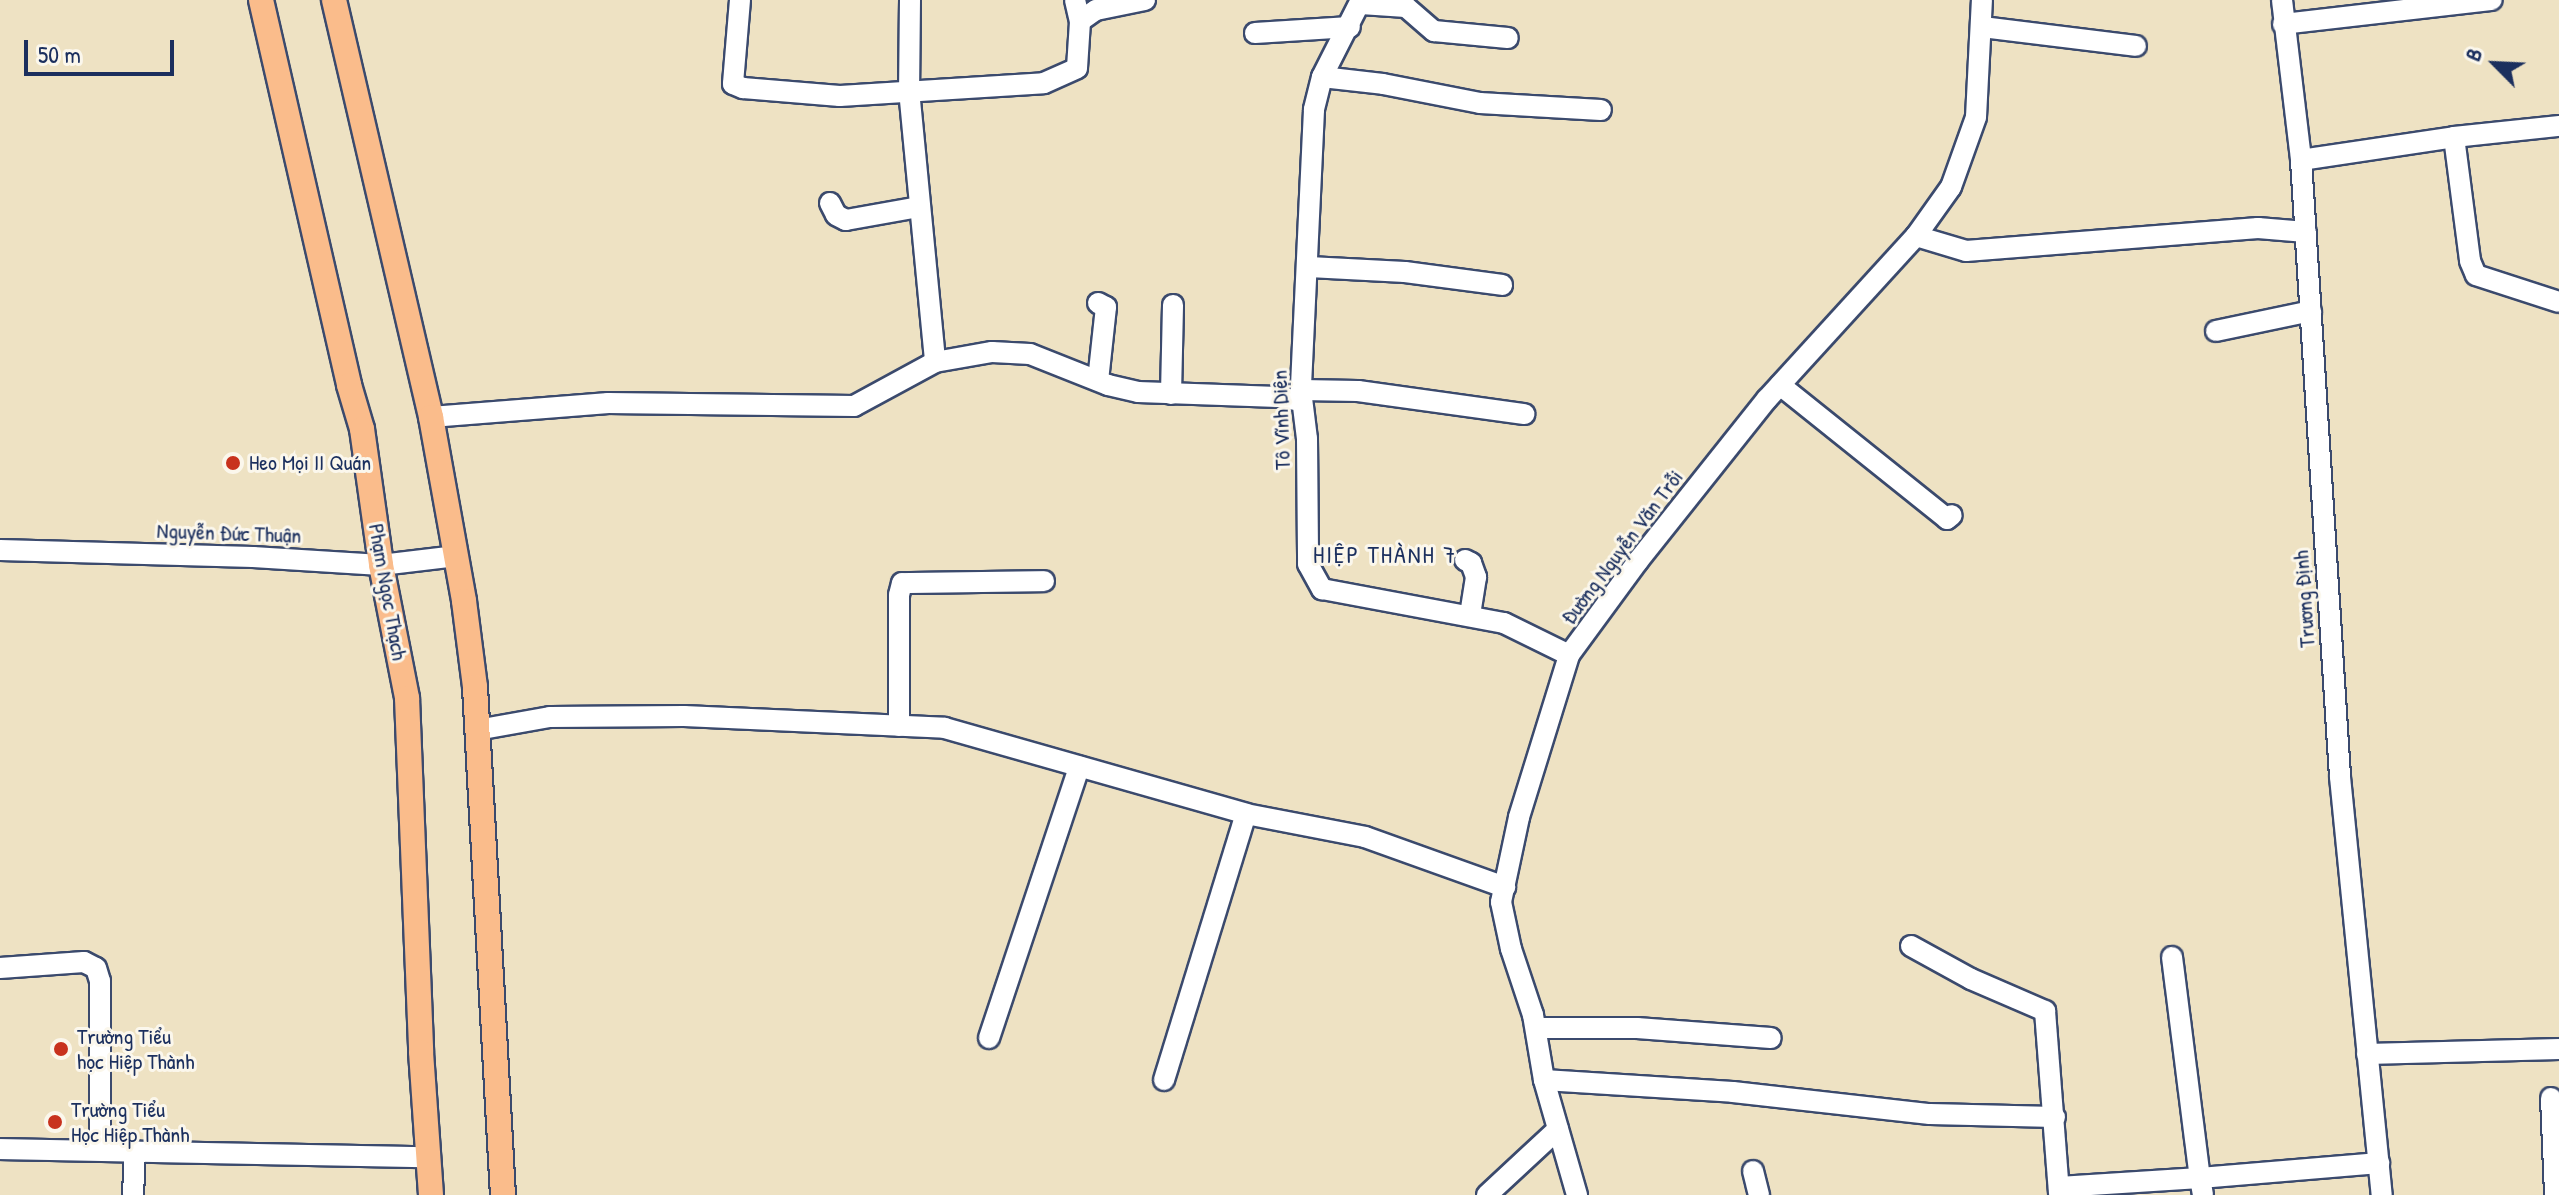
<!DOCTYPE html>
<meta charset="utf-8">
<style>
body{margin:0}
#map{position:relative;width:2559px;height:1195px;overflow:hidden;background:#eee2c3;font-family:"Patrick Hand",sans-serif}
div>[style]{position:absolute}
.roads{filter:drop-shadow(2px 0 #3b4a6d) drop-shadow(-2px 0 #3b4a6d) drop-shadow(0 2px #3b4a6d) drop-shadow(0 -2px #3b4a6d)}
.minor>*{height:20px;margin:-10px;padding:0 10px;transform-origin:10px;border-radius:10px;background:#fff}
.major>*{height:24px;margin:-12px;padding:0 12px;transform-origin:12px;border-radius:12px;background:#fabc8b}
.dots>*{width:22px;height:22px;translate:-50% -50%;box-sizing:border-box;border:4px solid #fbf7ec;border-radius:50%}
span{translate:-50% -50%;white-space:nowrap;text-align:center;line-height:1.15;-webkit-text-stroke:6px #fbf7ec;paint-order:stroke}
.street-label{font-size:22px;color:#1b2f5e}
.poi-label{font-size:22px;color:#1b2f5e}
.left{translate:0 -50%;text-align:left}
.neighbourhood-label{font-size:24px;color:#1b2f5e;letter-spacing:2px}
.north{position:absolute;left:2455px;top:24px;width:80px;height:80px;-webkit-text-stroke:6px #fbf7ec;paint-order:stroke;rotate:294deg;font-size:22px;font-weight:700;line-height:32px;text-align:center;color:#1b2f5e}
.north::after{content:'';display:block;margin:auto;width:28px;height:36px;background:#1b2f5e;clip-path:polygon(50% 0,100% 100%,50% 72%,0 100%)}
.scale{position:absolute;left:24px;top:40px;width:150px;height:36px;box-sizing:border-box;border:4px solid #1b2f5e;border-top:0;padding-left:10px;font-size:24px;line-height:28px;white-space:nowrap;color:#1b2f5e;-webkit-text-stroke:6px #fbf7ec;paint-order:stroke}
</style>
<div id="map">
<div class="roads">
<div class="minor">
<div style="left:740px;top:0;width:84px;rotate:94.8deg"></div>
<div style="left:733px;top:84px;width:11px;rotate:22deg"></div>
<div style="left:743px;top:88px;width:97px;rotate:4.7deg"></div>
<div style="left:840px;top:96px;width:204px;rotate:-3.6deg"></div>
<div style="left:1044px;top:83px;width:36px;rotate:-24deg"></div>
<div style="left:1077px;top:68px;width:47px;rotate:-86.3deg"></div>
<div style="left:1080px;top:21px;width:19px;rotate:-35deg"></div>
<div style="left:1096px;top:10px;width:50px;rotate:-11.5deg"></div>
<div style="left:910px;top:0;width:90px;rotate:90.6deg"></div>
<div style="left:909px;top:90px;width:273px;rotate:84.5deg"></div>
<div style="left:1075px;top:0;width:22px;rotate:77deg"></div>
<div style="left:1361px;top:0;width:86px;rotate:116.9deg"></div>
<div style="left:1322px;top:77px;width:34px;rotate:104deg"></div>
<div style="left:1314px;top:110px;width:280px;rotate:92.7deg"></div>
<div style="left:1301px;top:390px;width:49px;rotate:83deg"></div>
<div style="left:1307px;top:439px;width:125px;rotate:89.5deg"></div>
<div style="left:1308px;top:564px;width:29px;rotate:61deg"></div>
<div style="left:1322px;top:589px;width:185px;rotate:10.6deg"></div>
<div style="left:1504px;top:623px;width:72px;rotate:26.2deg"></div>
<div style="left:2282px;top:0;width:161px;rotate:83.2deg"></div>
<div style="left:2301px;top:160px;width:618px;rotate:86.38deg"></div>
<div style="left:2340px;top:777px;width:420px;rotate:84.3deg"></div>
<div style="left:1361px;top:4px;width:45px;rotate:3.8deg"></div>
<div style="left:1406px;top:7px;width:37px;rotate:41deg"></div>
<div style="left:1434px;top:31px;width:74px;rotate:5.4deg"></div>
<div style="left:2283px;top:24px;width:210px;rotate:-6.6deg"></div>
<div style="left:1982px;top:27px;width:155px;rotate:7deg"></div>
<div style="left:1255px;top:33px;width:95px;rotate:-3.6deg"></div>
<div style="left:1322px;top:77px;width:61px;rotate:6.5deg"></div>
<div style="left:1383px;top:84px;width:99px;rotate:11.1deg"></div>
<div style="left:1480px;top:103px;width:121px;rotate:3.3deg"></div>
<div style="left:2454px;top:137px;width:125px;rotate:82.6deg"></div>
<div style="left:2470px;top:261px;width:15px;rotate:67deg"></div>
<div style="left:2476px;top:275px;width:87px;rotate:18deg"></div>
<div style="left:2301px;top:160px;width:155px;rotate:-8.5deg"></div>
<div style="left:2454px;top:137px;width:106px;rotate:-6deg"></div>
<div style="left:830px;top:203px;width:13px;rotate:63deg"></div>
<div style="left:836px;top:215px;width:11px;rotate:27deg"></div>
<div style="left:846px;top:220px;width:74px;rotate:-10.1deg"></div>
<div style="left:1916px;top:236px;width:52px;rotate:16.7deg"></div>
<div style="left:1966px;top:251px;width:293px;rotate:-4.5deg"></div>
<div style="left:2258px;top:228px;width:48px;rotate:4.8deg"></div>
<div style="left:1309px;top:267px;width:96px;rotate:3deg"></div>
<div style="left:1405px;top:272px;width:98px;rotate:7.6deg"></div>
<div style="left:1098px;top:303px;width:9px;rotate:27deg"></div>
<div style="left:1106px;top:307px;width:74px;rotate:96.2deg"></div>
<div style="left:2216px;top:331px;width:97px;rotate:-11.9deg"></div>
<div style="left:1780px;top:385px;width:214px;rotate:38.7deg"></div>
<div style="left:1947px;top:519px;width:6px;rotate:-39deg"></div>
<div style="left:1301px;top:390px;width:57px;rotate:1deg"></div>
<div style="left:1358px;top:391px;width:168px;rotate:7.9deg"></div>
<div style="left:1171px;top:394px;width:89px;rotate:-88.7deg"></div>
<div style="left:431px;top:417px;width:178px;rotate:-4.5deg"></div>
<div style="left:608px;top:403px;width:246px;rotate:0.7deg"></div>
<div style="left:854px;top:406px;width:92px;rotate:-28.5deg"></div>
<div style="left:935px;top:362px;width:58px;rotate:-10deg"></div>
<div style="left:992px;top:352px;width:38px;rotate:3deg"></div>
<div style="left:1030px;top:354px;width:84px;rotate:21.7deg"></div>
<div style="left:1108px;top:385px;width:31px;rotate:13deg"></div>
<div style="left:1138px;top:392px;width:140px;rotate:2deg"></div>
<div style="left:1278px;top:397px;width:23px;rotate:10deg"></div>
<div style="left:0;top:550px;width:253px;rotate:1.6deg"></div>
<div style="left:253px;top:557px;width:128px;rotate:3.6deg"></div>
<div style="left:381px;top:565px;width:76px;rotate:-6.8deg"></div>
<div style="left:1465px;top:560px;width:7px;rotate:27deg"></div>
<div style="left:1471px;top:563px;width:15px;rotate:70deg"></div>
<div style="left:1476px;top:577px;width:39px;rotate:99deg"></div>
<div style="left:899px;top:726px;width:131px;rotate:-90deg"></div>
<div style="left:899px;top:595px;width:12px;rotate:-76deg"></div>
<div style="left:902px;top:583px;width:142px;rotate:-0.8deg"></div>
<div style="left:477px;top:730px;width:74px;rotate:-10.1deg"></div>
<div style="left:550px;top:717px;width:134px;rotate:-0.4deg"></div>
<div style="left:684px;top:716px;width:261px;rotate:2.6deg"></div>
<div style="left:945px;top:728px;width:313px;rotate:15.9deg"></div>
<div style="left:1246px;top:814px;width:121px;rotate:10.9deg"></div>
<div style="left:1365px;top:837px;width:149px;rotate:19.7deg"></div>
<div style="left:1911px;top:946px;width:68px;rotate:28.8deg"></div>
<div style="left:1971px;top:979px;width:81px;rotate:23.4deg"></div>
<div style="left:2045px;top:1011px;width:185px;rotate:85.6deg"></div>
<div style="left:2172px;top:957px;width:223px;rotate:82.8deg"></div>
<div style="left:2200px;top:1178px;width:180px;rotate:-4.8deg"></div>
<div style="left:0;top:968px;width:84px;rotate:-4.1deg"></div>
<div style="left:84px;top:962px;width:13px;rotate:27deg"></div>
<div style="left:96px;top:968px;width:14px;rotate:73deg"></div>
<div style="left:100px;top:981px;width:169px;rotate:90deg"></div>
<div style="left:1536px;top:1028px;width:101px"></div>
<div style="left:1637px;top:1028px;width:134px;rotate:4.3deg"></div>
<div style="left:989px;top:1038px;width:286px;rotate:-71.6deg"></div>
<div style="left:2367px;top:1054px;width:192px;rotate:-1.5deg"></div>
<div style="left:1164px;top:1080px;width:278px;rotate:-72.9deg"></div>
<div style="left:1544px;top:1080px;width:189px;rotate:3.6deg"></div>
<div style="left:1733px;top:1092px;width:198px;rotate:6.4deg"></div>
<div style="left:1930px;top:1114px;width:125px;rotate:1.4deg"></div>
<div style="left:2551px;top:1098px;width:97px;rotate:87.6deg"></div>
<div style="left:0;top:1149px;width:428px;rotate:1.1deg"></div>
<div style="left:1753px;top:1171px;width:25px;rotate:76deg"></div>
<div style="left:2059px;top:1187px;width:141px;rotate:-3.7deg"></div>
<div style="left:2200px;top:1178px;width:17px;rotate:80deg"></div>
<div style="left:133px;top:1195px;width:44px;rotate:-87.4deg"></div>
<div style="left:1487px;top:1195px;width:97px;rotate:-42.9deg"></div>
<div style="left:1577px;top:1195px;width:120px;rotate:-106deg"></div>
<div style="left:1544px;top:1080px;width:66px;rotate:-99.6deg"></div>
<div style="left:1533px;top:1015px;width:70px;rotate:-108.4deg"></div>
<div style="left:1511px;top:949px;width:48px;rotate:-102deg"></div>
<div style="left:1501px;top:902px;width:87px;rotate:-78deg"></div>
<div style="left:1519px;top:817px;width:170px;rotate:-72.8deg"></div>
<div style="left:1569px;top:655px;width:117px;rotate:-53.7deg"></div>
<div style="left:1638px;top:561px;width:207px;rotate:-51.5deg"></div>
<div style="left:1767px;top:399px;width:221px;rotate:-47.6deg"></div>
<div style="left:1916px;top:236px;width:60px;rotate:-54.5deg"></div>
<div style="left:1951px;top:187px;width:74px;rotate:-70.3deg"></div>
<div style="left:1976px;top:117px;width:117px;rotate:-87.1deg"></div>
</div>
<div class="major">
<div style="left:261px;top:0;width:395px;rotate:77.1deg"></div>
<div style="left:349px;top:385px;width:46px;rotate:73.5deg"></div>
<div style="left:362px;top:429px;width:137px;rotate:82deg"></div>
<div style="left:381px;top:565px;width:136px;rotate:78.9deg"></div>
<div style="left:407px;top:698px;width:354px;rotate:87.7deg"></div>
<div style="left:421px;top:1052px;width:143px;rotate:86deg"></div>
<div style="left:334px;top:0;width:428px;rotate:76.9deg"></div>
<div style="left:431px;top:417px;width:187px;rotate:79.8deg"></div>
<div style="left:464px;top:601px;width:87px;rotate:82.7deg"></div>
<div style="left:475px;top:687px;width:509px;rotate:86.85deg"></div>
</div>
</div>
<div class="dots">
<div style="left:233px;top:463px;background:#c8321e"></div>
<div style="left:61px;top:1049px;background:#c8321e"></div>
<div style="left:55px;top:1122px;background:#c8321e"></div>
</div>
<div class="street-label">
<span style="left:1281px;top:420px;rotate:-92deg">Tô Vĩnh Diện</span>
<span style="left:229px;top:533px;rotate:2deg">Nguyễn Đức Thuận</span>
<span style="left:1622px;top:547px;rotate:-53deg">Đường Nguyễn Văn Trỗi</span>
<span style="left:388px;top:592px;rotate:80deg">Phạm Ngọc Thạch</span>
<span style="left:2304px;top:599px;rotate:-94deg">Trương Định</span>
</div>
<div class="poi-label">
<span class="left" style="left:249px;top:463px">Heo Mọi II Quán</span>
<span class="left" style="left:77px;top:1049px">Trường Tiểu<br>học Hiệp Thành</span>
<span class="left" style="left:71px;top:1122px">Trường Tiểu<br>Học Hiệp Thành</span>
</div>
<div class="neighbourhood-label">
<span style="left:1385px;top:555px">HIỆP THÀNH 7</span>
</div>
<div class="north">B</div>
<div class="scale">50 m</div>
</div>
